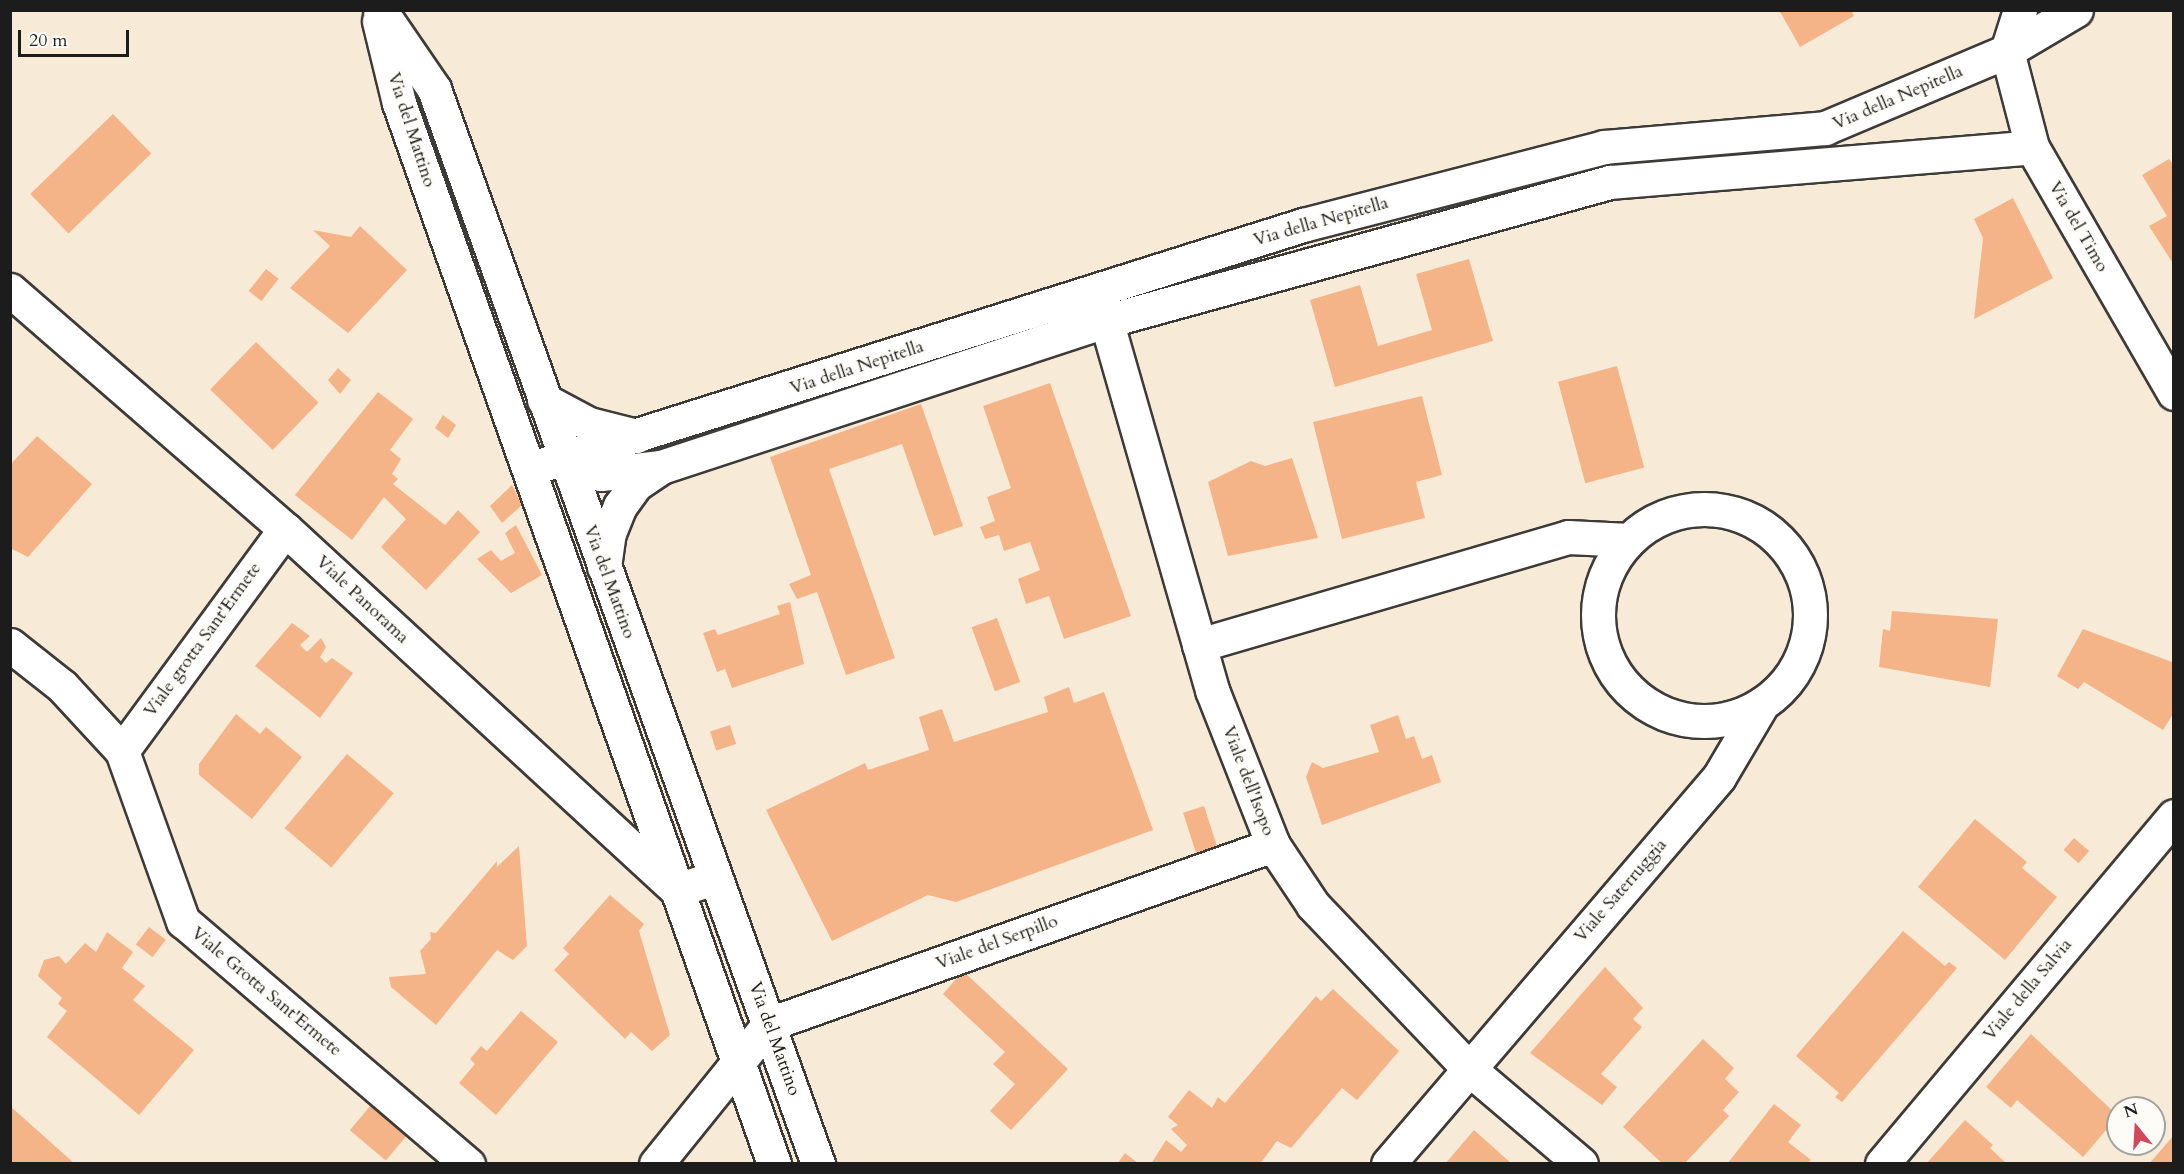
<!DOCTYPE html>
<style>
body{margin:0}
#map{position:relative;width:2184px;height:1174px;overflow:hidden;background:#f7ebd8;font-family:Cardo,serif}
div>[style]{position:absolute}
.building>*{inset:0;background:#f5b388;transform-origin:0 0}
.roads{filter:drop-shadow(2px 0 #3d3b38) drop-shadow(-2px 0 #3d3b38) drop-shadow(0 2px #3d3b38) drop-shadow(0 -2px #3d3b38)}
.minor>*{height:33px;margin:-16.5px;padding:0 16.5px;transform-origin:16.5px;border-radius:16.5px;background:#fff}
.minor>.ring{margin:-16.5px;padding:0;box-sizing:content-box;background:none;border:33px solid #fff;border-radius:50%}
.major>*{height:33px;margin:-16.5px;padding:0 16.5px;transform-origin:16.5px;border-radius:16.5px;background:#fff}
span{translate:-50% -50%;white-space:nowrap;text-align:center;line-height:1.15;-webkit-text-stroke:5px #fdfcf7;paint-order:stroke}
.street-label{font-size:18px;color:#1c1c1c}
.frame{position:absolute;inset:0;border:12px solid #1c1c1c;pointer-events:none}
.north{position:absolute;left:2106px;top:1096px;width:60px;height:60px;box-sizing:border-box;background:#fdfcf7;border:2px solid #a3a29f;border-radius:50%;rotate:342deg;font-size:16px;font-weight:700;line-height:24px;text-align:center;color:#1c1c1c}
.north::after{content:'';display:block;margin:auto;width:21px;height:27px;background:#d1495b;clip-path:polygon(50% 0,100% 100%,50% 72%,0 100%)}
.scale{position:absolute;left:18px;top:30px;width:111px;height:27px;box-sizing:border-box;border:3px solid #1c1c1c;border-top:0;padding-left:8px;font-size:18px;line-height:21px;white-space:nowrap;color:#1c1c1c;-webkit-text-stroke:4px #fdfcf7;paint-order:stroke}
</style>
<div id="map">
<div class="building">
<div style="clip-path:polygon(1779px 10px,1851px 10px,1854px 16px,1800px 47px)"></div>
<div style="left:113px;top:114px;width:55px;height:115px;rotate:46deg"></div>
<div style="clip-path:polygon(2169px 159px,2174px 166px,2174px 265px,2149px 226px,2167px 216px,2142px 175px)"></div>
<div style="clip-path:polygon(2013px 198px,2053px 278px,1974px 319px,1983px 238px,1974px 219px)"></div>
<div style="clip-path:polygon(360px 226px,407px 270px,348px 333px,290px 288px,330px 246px,313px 230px,351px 237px)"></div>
<div style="clip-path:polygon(1469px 259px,1493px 341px,1335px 387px,1310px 300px,1360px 285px,1378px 346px,1432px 330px,1416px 274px)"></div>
<div style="left:266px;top:269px;width:16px;height:28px;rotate:38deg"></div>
<div style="left:256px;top:342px;width:87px;height:66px;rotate:44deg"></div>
<div style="left:1617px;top:366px;width:105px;height:61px;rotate:75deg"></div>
<div style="clip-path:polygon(338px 368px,351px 380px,340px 394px,328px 380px)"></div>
<div style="clip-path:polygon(1050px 383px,1131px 616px,1064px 639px,1049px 596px,1026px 604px,1018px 579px,1040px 570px,1030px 542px,1004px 551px,999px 535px,985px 539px,980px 527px,995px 521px,987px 497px,1011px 488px,983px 406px)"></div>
<div style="clip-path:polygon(378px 392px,413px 419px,390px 450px,401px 459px,392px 474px,398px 479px,393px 484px,445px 525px,458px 510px,480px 532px,426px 590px,381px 547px,406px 519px,384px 497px,352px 540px,295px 495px)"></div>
<div style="clip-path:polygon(1422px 396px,1442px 475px,1416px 482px,1425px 518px,1342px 539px,1313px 422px)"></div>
<div style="clip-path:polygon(921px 404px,963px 526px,934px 536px,902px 444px,829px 469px,895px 658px,846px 675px,817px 592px,797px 599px,789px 584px,811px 575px,770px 457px)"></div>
<div style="clip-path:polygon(443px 415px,456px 425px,448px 438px,435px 428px)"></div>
<div style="clip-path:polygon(37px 436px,92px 484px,28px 557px,10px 548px,10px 465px)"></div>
<div style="clip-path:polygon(1292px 458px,1318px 538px,1228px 556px,1208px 482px,1251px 461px,1265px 466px)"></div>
<div style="clip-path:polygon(512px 485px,522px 505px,502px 523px,490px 506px)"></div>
<div style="clip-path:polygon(516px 525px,542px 575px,511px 593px,477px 559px,491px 550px,501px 561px,515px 553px,505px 533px)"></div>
<div style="clip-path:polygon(790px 602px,804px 664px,732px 688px,725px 669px,717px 672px,703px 633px,715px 629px,718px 635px,780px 614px,777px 606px)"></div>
<div style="clip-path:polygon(1892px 611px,1998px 619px,1990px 687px,1879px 667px,1883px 629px,1890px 631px)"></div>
<div style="left:997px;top:618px;width:68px;height:27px;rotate:70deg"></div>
<div style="clip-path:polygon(292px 623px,310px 636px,300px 645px,307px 652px,321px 638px,326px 647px,320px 657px,326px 663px,332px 658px,353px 673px,320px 718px,255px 666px)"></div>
<div style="clip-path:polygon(2083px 629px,2172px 662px,2174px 712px,2163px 730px,2084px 682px,2078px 689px,2057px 676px)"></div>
<div style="clip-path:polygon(1069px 687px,1074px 703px,1104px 692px,1153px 830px,956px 902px,928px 895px,832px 941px,766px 810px,865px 763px,868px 770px,929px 750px,919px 717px,942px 709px,954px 742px,1048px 712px,1044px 697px)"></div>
<div style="clip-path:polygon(236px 714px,260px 734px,266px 727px,302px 757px,252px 819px,199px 775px,199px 764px)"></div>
<div style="clip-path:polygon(1398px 715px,1406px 739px,1414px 736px,1422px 759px,1432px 755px,1441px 782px,1322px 825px,1306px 777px,1312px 762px,1323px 768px,1379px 752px,1370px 725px)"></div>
<div style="left:730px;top:725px;width:20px;height:21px;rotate:72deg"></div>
<div style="left:347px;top:754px;width:61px;height:97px;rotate:40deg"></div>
<div style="left:1204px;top:806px;width:42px;height:22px;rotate:72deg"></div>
<div style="clip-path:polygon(1975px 819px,2027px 862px,2022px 868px,2057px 897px,2005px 960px,1918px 887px)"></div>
<div style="left:2074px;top:838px;width:20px;height:16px;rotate:41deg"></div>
<div style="clip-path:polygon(519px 846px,527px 946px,513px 960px,497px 950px,436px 1025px,391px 987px,389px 977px,426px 974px,420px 951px,431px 939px,430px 932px,436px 933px,497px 861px,497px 867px)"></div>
<div style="clip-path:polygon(610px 895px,644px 924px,639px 931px,670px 1035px,652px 1051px,631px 1032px,625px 1039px,554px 970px,569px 954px,563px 948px)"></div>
<div style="left:149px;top:927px;width:21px;height:22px;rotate:37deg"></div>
<div style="clip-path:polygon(1903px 931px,1945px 966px,1949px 962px,1957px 968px,1842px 1102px,1835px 1097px,1839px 1093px,1796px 1056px)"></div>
<div style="clip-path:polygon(107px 932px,133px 952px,122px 968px,145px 986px,133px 1000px,194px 1050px,139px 1115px,47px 1037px,67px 1011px,58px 1004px,62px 998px,38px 976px,44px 960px,59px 956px,66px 964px,85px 943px,96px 952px)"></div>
<div style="clip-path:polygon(1605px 967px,1643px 1008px,1633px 1019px,1642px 1027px,1601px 1074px,1617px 1087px,1602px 1105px,1530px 1053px)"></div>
<div style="clip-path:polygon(963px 971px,1068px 1069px,1011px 1130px,990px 1111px,1015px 1084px,993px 1064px,1005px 1052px,943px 994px)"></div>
<div style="clip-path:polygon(1333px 989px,1399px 1051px,1357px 1100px,1342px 1088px,1291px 1148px,1277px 1141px,1260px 1164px,1151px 1164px,1166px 1140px,1181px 1152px,1187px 1145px,1171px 1129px,1178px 1125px,1168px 1117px,1189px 1090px,1212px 1108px,1218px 1097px,1225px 1103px,1316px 996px,1321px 1001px)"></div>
<div style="clip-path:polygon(521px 1011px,558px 1042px,496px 1115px,459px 1083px,475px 1064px,470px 1059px,481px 1046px,487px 1051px)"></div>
<div style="clip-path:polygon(2031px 1034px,2118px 1116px,2083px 1157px,2017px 1100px,2011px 1108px,1986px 1087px)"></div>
<div style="clip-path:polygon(1703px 1039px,1734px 1068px,1725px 1079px,1739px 1092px,1723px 1110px,1729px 1116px,1686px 1162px,1663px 1164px,1623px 1127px)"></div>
<div style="clip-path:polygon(1774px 1104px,1801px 1125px,1788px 1142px,1811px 1160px,1807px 1164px,1727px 1164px)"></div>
<div style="left:371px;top:1105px;width:47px;height:33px;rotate:40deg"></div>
<div style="clip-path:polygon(10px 1106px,75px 1164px,10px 1164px)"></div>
<div style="clip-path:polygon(1965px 1120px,1993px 1145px,1990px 1148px,2007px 1164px,1926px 1164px)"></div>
<div style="clip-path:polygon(1474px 1130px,1512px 1164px,1445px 1164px)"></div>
<div style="clip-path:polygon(2174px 1135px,2174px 1164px,2149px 1164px)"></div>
<div style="clip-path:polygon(1125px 1153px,1139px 1164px,1117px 1164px)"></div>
</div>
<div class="roads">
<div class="minor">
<div style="left:2007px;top:51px;width:99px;rotate:75.4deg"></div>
<div style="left:2032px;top:147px;width:284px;rotate:60deg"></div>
<div style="left:2007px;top:51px;width:43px;rotate:-72.4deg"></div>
<div style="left:10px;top:290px;width:364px;rotate:41deg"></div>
<div style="left:285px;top:529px;width:533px;rotate:42.64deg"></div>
<div style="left:677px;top:890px;width:40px;rotate:-18deg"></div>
<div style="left:1100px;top:299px;width:407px;rotate:74deg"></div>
<div style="left:1212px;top:690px;width:167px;rotate:68.5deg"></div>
<div style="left:1273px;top:845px;width:72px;rotate:56.3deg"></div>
<div style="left:1313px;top:905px;width:225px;rotate:46.4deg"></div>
<div style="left:1468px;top:1068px;width:148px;rotate:40.3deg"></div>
<div style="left:544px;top:400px;width:51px;rotate:28.1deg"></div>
<div style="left:589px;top:424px;width:49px;rotate:14.3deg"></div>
<div style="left:565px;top:458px;width:39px;rotate:24deg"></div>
<div style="left:601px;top:474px;width:60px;rotate:-6.7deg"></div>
<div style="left:661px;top:467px;width:468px;rotate:-18.2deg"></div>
<div style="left:1106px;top:321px;width:523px;rotate:-15.42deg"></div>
<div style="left:1610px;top:182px;width:423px;rotate:-4.7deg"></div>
<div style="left:529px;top:469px;width:812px;rotate:-17.5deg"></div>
<div style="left:1303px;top:225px;width:311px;rotate:-14.5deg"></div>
<div style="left:1604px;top:147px;width:222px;rotate:-4.9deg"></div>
<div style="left:1825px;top:128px;width:198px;rotate:-22.9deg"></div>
<div style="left:2007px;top:51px;width:80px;rotate:-30.7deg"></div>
<div class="ring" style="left:1598px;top:509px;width:179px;height:179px"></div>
<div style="left:604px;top:567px;width:34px;rotate:-82deg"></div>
<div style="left:609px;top:533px;width:29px;rotate:-68deg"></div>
<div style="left:620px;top:506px;width:27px;rotate:-54deg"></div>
<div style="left:636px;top:484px;width:30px;rotate:-34deg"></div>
<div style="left:10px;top:645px;width:66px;rotate:38.3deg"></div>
<div style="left:62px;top:686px;width:88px;rotate:47.3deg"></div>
<div style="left:122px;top:751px;width:181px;rotate:70.3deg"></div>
<div style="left:183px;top:921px;width:375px;rotate:40.5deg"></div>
<div style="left:1199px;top:645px;width:384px;rotate:-16.3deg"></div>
<div style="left:1568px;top:537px;width:61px;rotate:2.8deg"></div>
<div style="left:122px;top:751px;width:275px;rotate:-53.7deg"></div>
<div style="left:656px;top:1164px;width:180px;rotate:-51.1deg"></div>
<div style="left:769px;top:1024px;width:535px;rotate:-19.55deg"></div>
<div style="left:1388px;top:1164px;width:509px;rotate:-49.46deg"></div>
<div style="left:1719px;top:777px;width:85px;rotate:-59.5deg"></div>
<div style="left:1882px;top:1164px;width:454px;rotate:-50deg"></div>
</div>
<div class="major">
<div style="left:380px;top:10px;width:96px;rotate:55.6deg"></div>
<div style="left:434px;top:89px;width:1142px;rotate:70.34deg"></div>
<div style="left:379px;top:21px;width:84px;rotate:76.3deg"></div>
<div style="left:399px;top:103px;width:1125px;rotate:70.53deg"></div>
</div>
</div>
<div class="street-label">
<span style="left:1898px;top:98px;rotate:-23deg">Via della Nepitella</span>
<span style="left:411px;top:130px;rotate:72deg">Via del Mattino</span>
<span style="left:1321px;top:222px;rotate:-16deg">Via della Nepitella</span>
<span style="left:2078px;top:227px;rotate:60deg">Via del Timo</span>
<span style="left:857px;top:368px;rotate:-18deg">Via della Nepitella</span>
<span style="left:609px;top:582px;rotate:70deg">Via del Mattino</span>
<span style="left:362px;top:600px;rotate:43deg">Viale Panorama</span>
<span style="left:203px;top:640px;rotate:-54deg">Viale grotta Sant'Ermete</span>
<span style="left:1248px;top:781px;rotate:69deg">Viale dell'Isopo</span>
<span style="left:1621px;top:891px;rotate:-49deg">Viale Saterruggia</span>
<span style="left:997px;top:943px;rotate:-20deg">Viale del Serpillo</span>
<span style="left:2028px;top:990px;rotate:-50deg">Viale della Salvia</span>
<span style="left:266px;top:992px;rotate:40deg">Viale Grotta Sant'Ermete</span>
<span style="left:774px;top:1039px;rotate:70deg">Via del Mattino</span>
</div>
<div class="frame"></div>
<div class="north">N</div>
<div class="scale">20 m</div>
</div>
